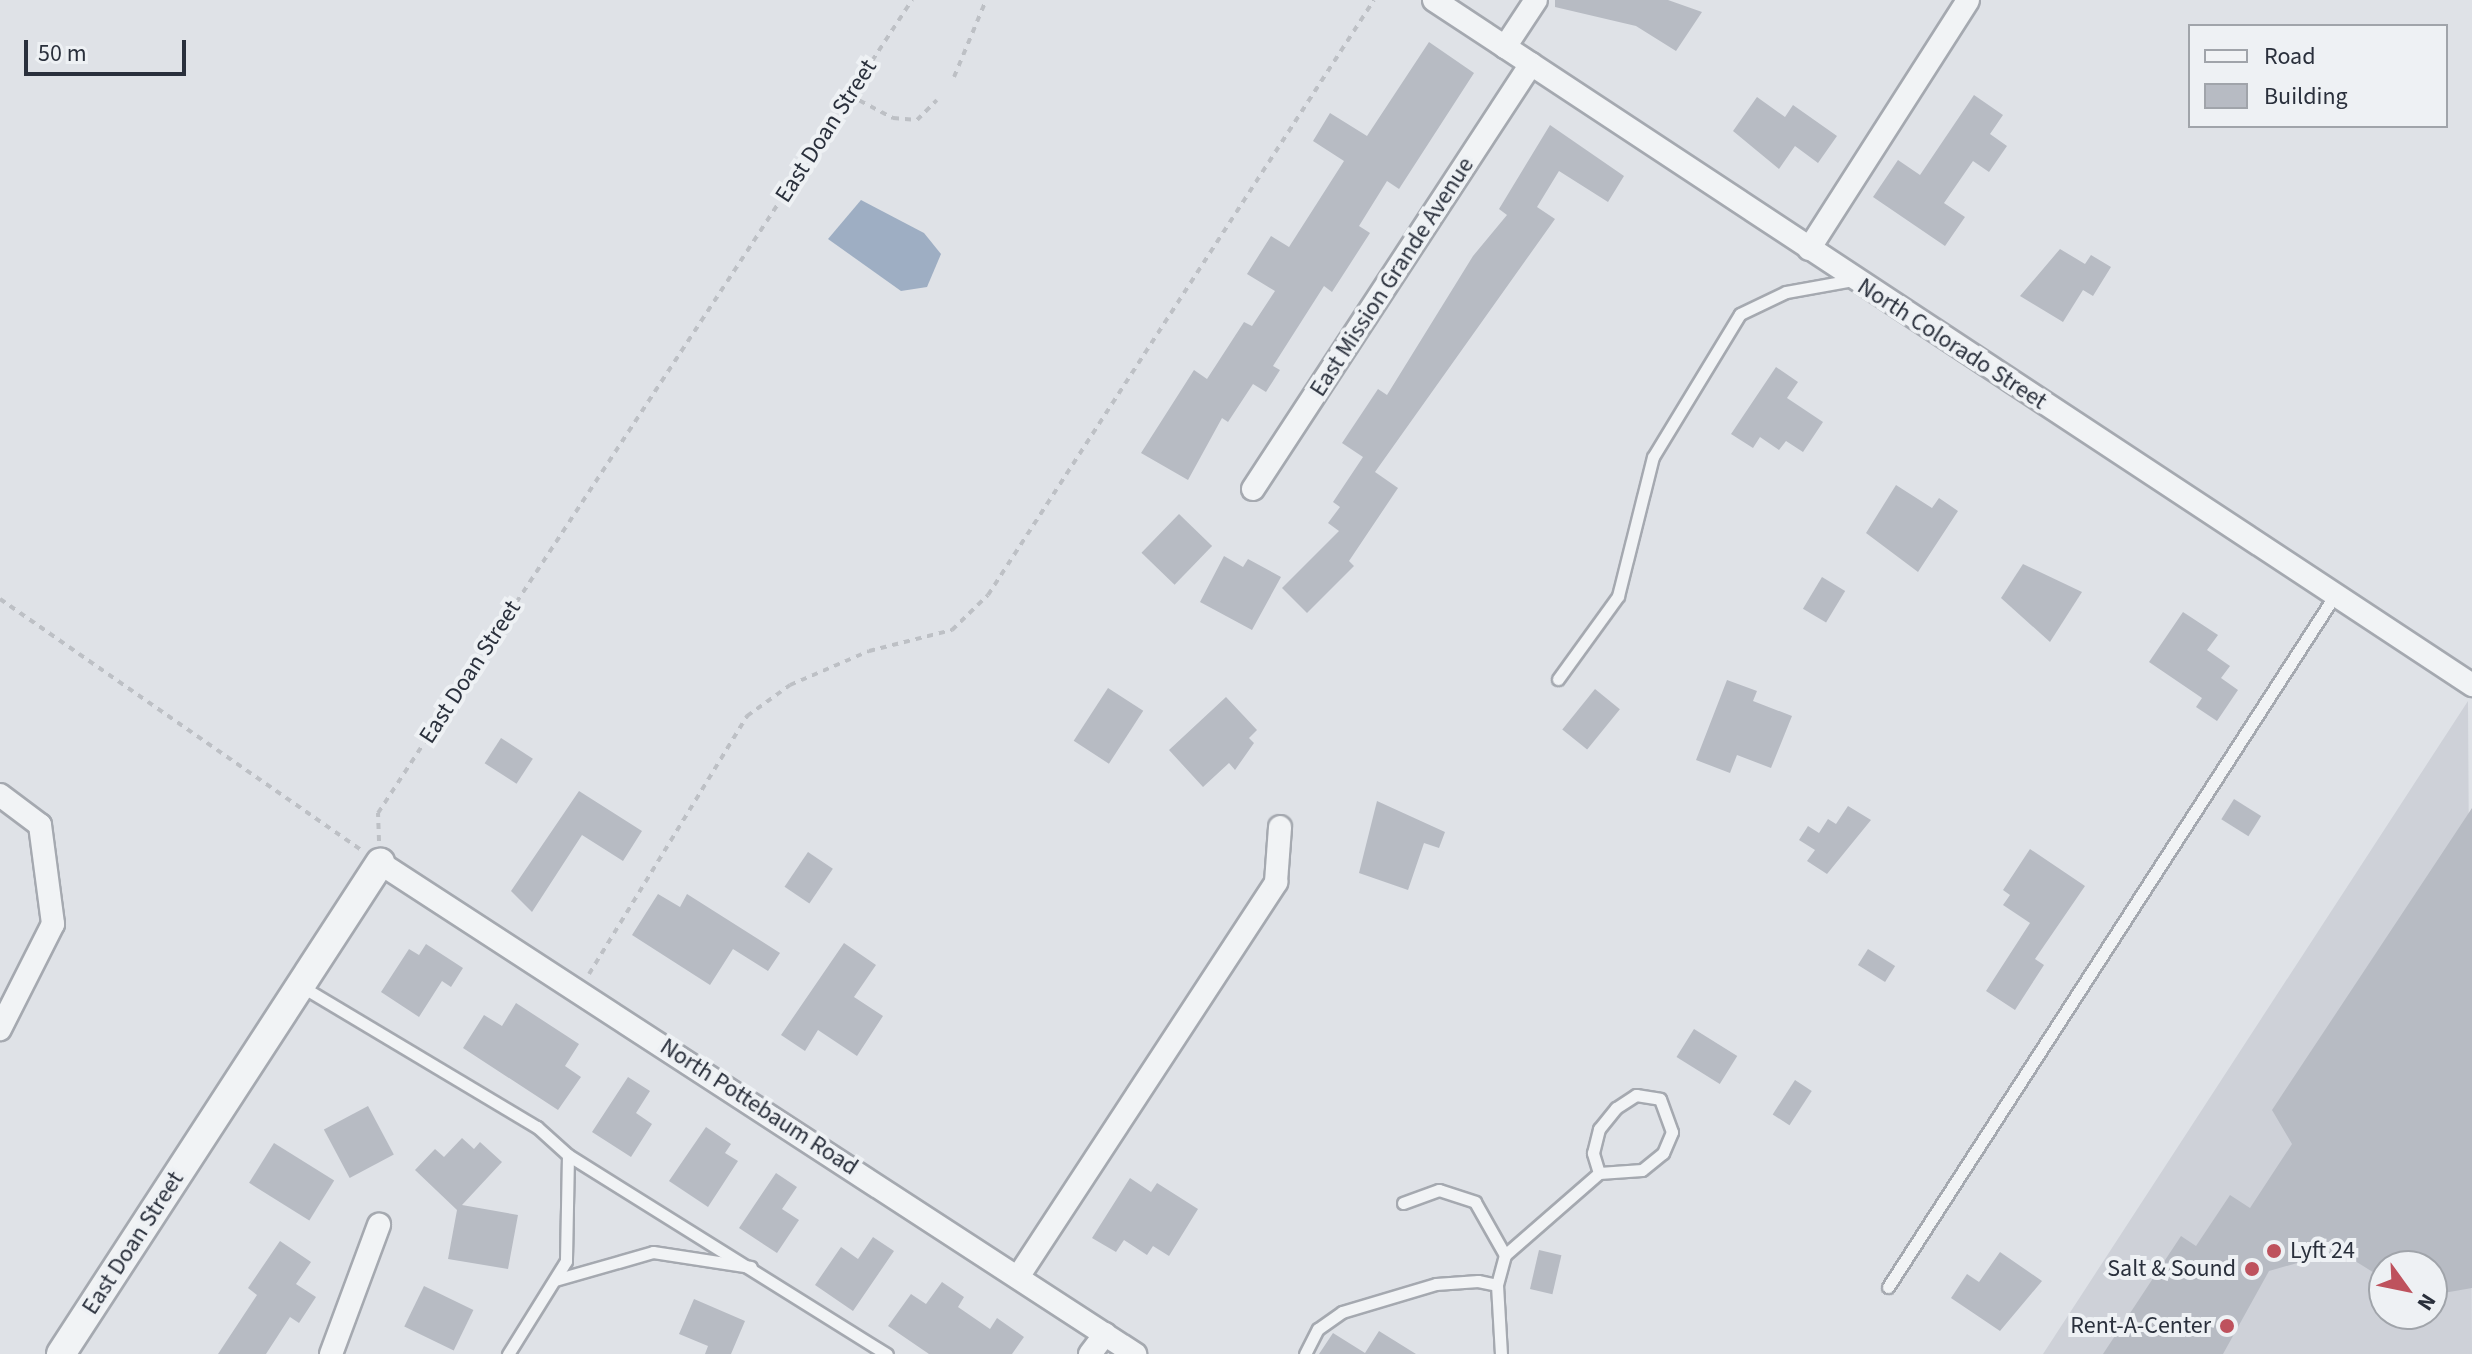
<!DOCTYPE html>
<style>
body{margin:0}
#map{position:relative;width:2472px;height:1354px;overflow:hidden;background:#dfe2e7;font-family:"Source Sans 3",sans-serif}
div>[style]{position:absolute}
.built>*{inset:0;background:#ced1d8}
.water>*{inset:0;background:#9eaec3}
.building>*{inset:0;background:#b7bbc3;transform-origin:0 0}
.path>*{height:4px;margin-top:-2px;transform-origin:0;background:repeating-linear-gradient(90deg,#bdc0c5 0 6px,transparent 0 12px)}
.roads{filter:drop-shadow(2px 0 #a5a9b0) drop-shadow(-2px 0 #a5a9b0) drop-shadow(0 2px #a5a9b0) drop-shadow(0 -2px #a5a9b0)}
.service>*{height:11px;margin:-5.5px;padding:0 5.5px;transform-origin:5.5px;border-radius:5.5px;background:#f1f3f5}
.minor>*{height:22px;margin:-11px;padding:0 11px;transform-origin:11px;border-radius:11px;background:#f1f3f5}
.tertiary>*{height:28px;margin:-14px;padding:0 14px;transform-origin:14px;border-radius:14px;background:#f1f3f5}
.dots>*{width:22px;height:22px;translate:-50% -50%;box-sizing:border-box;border:4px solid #eef1f4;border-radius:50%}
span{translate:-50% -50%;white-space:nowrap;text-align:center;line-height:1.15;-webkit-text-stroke:8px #eef1f4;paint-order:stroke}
.street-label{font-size:24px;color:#2a303c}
.poi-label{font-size:24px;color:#2a303c}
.left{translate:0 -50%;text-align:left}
.right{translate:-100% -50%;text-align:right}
.legend{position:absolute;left:2188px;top:24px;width:260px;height:104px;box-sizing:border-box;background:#eef1f4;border:2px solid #a0a4aa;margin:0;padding:10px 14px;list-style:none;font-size:24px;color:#2a303c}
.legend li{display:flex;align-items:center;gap:16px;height:40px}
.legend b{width:40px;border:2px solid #a0a4aa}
.north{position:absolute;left:2368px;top:1250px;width:80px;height:80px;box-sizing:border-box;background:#eef1f4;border:2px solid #a0a4aa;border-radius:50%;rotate:123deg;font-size:22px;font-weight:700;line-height:32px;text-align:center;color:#2a303c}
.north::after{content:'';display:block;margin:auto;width:28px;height:36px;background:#be525d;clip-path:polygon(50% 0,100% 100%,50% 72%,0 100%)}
.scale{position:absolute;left:24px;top:40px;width:162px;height:36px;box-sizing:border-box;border:4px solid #2a303c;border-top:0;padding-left:10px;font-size:24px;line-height:28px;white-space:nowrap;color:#2a303c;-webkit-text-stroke:6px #eef1f4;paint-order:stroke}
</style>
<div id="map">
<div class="built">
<div style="clip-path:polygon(evenodd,2468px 701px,2472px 1354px,2043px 1354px,2468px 701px,2384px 1266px,2432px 1266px,2432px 1314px,2384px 1314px,2384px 1266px)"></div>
</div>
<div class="water">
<div style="clip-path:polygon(861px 200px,924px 233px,941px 254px,927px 287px,901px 291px,828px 239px)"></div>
</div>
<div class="building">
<div style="clip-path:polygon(1555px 0,1668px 0,1702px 12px,1676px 51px,1636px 26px,1555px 7px)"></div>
<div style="clip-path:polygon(1429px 42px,1474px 73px,1399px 189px,1387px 181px,1359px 226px,1370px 233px,1332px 292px,1324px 286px,1273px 366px,1280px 370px,1266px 392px,1253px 384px,1228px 422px,1222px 418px,1188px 480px,1141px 453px,1194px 370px,1207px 379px,1244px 322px,1252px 326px,1275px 291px,1247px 274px,1271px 236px,1289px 247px,1344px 161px,1313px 141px,1330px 113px,1367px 136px)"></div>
<div style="clip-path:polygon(1974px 95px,2003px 115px,1990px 134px,2007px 146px,1989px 172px,1973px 161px,1944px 203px,1965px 217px,1945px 246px,1873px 197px,1898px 160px,1920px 175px)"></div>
<div style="clip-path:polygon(1757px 97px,1785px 117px,1793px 105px,1837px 136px,1818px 163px,1795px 146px,1779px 169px,1733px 131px)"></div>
<div style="clip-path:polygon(1550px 125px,1624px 176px,1608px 202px,1559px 171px,1537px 207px,1555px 219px,1375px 472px,1398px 488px,1349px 561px,1354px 566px,1307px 613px,1282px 588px,1339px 531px,1328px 523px,1340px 507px,1333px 502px,1363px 457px,1342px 443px,1378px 389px,1387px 395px,1473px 256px,1507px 215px,1499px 209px)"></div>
<div style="clip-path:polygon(2060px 249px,2085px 264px,2091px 255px,2111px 267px,2093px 296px,2083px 290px,2063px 322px,2020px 296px)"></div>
<div style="clip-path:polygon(1776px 367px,1798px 382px,1787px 398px,1823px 422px,1803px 452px,1786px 441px,1779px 450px,1760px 437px,1753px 448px,1731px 434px)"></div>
<div style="clip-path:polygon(1896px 485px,1932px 508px,1939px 498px,1958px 511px,1918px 572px,1866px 533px)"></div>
<div style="left:1179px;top:514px;width:46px;height:54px;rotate:44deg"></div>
<div style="clip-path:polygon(1224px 556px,1243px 567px,1248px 559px,1281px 577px,1252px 630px,1200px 602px)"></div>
<div style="clip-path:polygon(2023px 564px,2082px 592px,2050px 642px,2001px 598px)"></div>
<div style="left:1822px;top:577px;width:27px;height:37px;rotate:31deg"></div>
<div style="clip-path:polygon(2183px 612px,2218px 635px,2207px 650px,2230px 666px,2221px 678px,2238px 690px,2217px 721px,2196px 707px,2202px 698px,2149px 662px)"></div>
<div style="clip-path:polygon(1727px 680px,1757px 691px,1753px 701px,1792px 716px,1771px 768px,1737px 755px,1730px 773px,1696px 760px)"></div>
<div style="left:1108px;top:688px;width:42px;height:63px;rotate:33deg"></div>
<div style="left:1595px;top:689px;width:32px;height:52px;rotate:39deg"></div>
<div style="clip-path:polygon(1226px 697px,1257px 730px,1249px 738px,1254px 743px,1235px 770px,1229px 763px,1203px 787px,1169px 750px)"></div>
<div style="left:501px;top:738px;width:38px;height:30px;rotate:33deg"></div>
<div style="clip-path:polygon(579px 791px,642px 831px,623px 861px,582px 835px,532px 912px,511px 891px)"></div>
<div style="left:2234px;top:799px;width:32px;height:24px;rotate:32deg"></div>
<div style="clip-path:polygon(1377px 801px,1445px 832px,1439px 848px,1424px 843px,1408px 890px,1359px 873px)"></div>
<div style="clip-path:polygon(1848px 806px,1871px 820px,1827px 874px,1807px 861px,1815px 850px,1799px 840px,1808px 826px,1819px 833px,1828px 819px,1836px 824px)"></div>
<div style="clip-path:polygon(2472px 808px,2472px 1288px,2432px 1295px,2432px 1266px,2384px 1266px,2384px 1279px,2339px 1251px,2269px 1271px,2223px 1354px,2103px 1354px,2181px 1236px,2196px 1246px,2230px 1195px,2250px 1208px,2292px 1144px,2272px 1110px)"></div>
<div style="clip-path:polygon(2030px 849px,2085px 886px,2035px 959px,2044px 965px,2015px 1010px,1986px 991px,2030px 923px,2003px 905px,2010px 895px,2003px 890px)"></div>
<div style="left:808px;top:852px;width:30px;height:42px;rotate:34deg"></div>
<div style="clip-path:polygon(658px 894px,680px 907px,687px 894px,780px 953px,768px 971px,733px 949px,710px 985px,632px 935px)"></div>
<div style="clip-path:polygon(844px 943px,876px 965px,854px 997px,883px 1016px,857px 1056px,818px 1030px,805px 1051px,781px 1035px)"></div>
<div style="clip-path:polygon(426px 944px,463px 968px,451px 987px,442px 981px,419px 1017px,381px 992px,409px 949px,419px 955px)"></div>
<div style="left:1868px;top:949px;width:32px;height:19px;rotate:32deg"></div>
<div style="clip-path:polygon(516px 1003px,579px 1044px,565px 1066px,581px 1077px,558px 1110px,463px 1048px,484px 1015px,502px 1026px)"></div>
<div style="left:1694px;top:1029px;width:51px;height:33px;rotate:32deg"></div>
<div style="clip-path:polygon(628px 1077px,650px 1091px,636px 1113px,652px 1124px,631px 1157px,592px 1132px)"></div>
<div style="left:1795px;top:1080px;width:20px;height:41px;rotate:33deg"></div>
<div style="left:368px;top:1106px;width:55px;height:50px;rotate:62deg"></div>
<div style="clip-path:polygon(706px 1127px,731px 1144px,725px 1153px,738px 1161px,708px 1207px,669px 1181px)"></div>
<div style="clip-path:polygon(462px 1138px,474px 1149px,480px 1142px,502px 1162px,462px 1205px,518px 1215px,508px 1269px,448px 1259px,457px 1210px,415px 1170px,435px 1149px,444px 1157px)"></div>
<div style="left:274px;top:1143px;width:71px;height:47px;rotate:32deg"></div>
<div style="clip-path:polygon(776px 1173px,797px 1187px,782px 1209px,799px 1220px,777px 1253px,739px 1228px)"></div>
<div style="clip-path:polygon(1130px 1178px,1151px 1192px,1157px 1183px,1198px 1209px,1169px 1256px,1153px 1246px,1147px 1255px,1124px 1240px,1116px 1252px,1092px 1238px)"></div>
<div style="clip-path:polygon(873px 1237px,894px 1251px,853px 1311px,815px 1285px,841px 1247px,858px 1259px)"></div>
<div style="clip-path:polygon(280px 1241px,311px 1262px,296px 1284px,316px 1297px,299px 1323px,290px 1317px,266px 1354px,218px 1354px,257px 1295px,248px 1288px)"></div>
<div style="left:1539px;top:1250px;width:23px;height:40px;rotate:13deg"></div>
<div style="clip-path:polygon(2000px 1252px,2042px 1281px,2000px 1331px,1951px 1298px,1967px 1274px,1979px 1282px)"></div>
<div style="clip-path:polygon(942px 1282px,964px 1297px,958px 1307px,990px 1329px,997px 1318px,1024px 1337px,1012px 1354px,929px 1354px,888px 1326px,911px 1294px,926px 1304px)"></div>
<div style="left:424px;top:1286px;width:55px;height:45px;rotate:26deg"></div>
<div style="clip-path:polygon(694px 1299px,745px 1321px,731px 1354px,705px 1354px,708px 1346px,679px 1334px)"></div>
<div style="clip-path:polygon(1379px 1331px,1416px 1354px,1319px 1354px,1333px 1333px,1365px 1353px)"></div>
</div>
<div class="path">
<div style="left:954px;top:77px;width:83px;rotate:-67.4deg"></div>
<div style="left:849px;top:95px;width:50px;rotate:27.6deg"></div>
<div style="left:893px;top:118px;width:24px;rotate:5deg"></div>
<div style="left:917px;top:120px;width:28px;rotate:-45deg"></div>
<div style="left:0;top:599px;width:441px;rotate:34.8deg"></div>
<div style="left:379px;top:841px;width:28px;rotate:-92deg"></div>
<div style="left:378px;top:813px;width:973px;rotate:-56.7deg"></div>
<div style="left:589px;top:974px;width:303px;rotate:-58.5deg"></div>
<div style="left:747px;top:716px;width:53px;rotate:-35.8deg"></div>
<div style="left:790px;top:685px;width:86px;rotate:-23.3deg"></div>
<div style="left:869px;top:651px;width:86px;rotate:-14.2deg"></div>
<div style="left:952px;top:630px;width:50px;rotate:-44.2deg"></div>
<div style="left:988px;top:595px;width:709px;rotate:-57.03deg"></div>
</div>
<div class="roads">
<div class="service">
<div style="left:1558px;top:679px;width:102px;rotate:-54.1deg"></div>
<div style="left:1618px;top:596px;width:143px;rotate:-75.9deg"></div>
<div style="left:1653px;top:457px;width:167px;rotate:-58.7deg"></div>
<div style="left:1740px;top:314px;width:51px;rotate:-25.6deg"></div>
<div style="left:1786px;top:292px;width:68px;rotate:-10.2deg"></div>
<div style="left:301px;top:986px;width:275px;rotate:30.9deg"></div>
<div style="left:537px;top:1127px;width:42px;rotate:42.1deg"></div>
<div style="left:568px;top:1155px;width:106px;rotate:91.1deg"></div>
<div style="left:566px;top:1261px;width:110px;rotate:121.9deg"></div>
<div style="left:568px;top:1155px;width:376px;rotate:32deg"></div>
<div style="left:1403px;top:1203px;width:38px;rotate:-20deg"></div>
<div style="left:1439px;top:1190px;width:38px;rotate:18deg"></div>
<div style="left:1475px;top:1202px;width:61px;rotate:60.5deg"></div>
<div style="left:1505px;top:1255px;width:31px;rotate:105deg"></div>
<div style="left:1505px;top:1255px;width:125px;rotate:-41.1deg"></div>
<div style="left:1599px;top:1173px;width:21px;rotate:-107deg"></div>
<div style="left:1593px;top:1153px;width:25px;rotate:-76deg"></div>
<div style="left:1599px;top:1129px;width:27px;rotate:-51deg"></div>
<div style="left:1616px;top:1108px;width:24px;rotate:-33deg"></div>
<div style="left:1636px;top:1095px;width:24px;rotate:9deg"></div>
<div style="left:1660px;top:1099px;width:35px;rotate:70deg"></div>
<div style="left:1672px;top:1132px;width:23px;rotate:113deg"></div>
<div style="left:1663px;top:1153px;width:27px;rotate:141deg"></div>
<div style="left:1642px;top:1170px;width:43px;rotate:176deg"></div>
<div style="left:555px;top:1280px;width:102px;rotate:-15.9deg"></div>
<div style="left:653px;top:1252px;width:99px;rotate:8.7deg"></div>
<div style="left:1888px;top:1287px;width:824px;rotate:-57.14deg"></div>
<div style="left:1305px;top:1354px;width:28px;rotate:-63deg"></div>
<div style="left:1318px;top:1329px;width:29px;rotate:-35deg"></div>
<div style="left:1342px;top:1312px;width:98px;rotate:-16.6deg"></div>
<div style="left:1436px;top:1284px;width:42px;rotate:-4.1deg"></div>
<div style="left:1478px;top:1281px;width:19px;rotate:12deg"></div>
<div style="left:1497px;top:1285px;width:69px;rotate:86.7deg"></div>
</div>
<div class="minor">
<div style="left:1434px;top:0;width:1244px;rotate:33.42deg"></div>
<div style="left:1505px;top:47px;width:56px;rotate:-56.6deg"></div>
<div style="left:1809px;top:249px;width:295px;rotate:-57.4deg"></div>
<div style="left:1253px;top:489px;width:508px;rotate:-56.81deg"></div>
<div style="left:0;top:795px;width:50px;rotate:36.9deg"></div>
<div style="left:40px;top:825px;width:100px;rotate:82.5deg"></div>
<div style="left:53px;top:924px;width:118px;rotate:116.8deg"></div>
<div style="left:380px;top:863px;width:901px;rotate:33.04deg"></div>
<div style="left:1018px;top:1277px;width:472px;rotate:-56.8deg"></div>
<div style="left:1276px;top:882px;width:55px;rotate:-85.8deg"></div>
<div style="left:331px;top:1354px;width:138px;rotate:-69.6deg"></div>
<div style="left:1090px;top:1354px;width:25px;rotate:-53deg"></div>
</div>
<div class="tertiary">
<div style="left:61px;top:1354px;width:586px;rotate:-56.99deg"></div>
</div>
</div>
<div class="dots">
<div style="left:2274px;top:1251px;background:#be525d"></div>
<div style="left:2252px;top:1269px;background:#be525d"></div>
<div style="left:2227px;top:1326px;background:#be525d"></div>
</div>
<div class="street-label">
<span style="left:826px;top:131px;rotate:-57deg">East Doan Street</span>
<span style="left:1392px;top:277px;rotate:-57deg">East Mission Grande Avenue</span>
<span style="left:1952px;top:344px;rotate:33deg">North Colorado Street</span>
<span style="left:470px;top:672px;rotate:-57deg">East Doan Street</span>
<span style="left:759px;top:1107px;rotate:33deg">North Pottebaum Road</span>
<span style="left:133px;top:1243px;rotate:-57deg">East Doan Street</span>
</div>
<div class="poi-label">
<span class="left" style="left:2290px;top:1251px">Lyft 24</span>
<span class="right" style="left:2236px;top:1269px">Salt &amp; Sound</span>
<span class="right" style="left:2211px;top:1326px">Rent-A-Center</span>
</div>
<ul class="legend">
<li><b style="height:10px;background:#f1f3f5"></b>Road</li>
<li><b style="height:22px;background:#b7bbc3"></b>Building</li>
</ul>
<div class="north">N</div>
<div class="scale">50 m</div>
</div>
